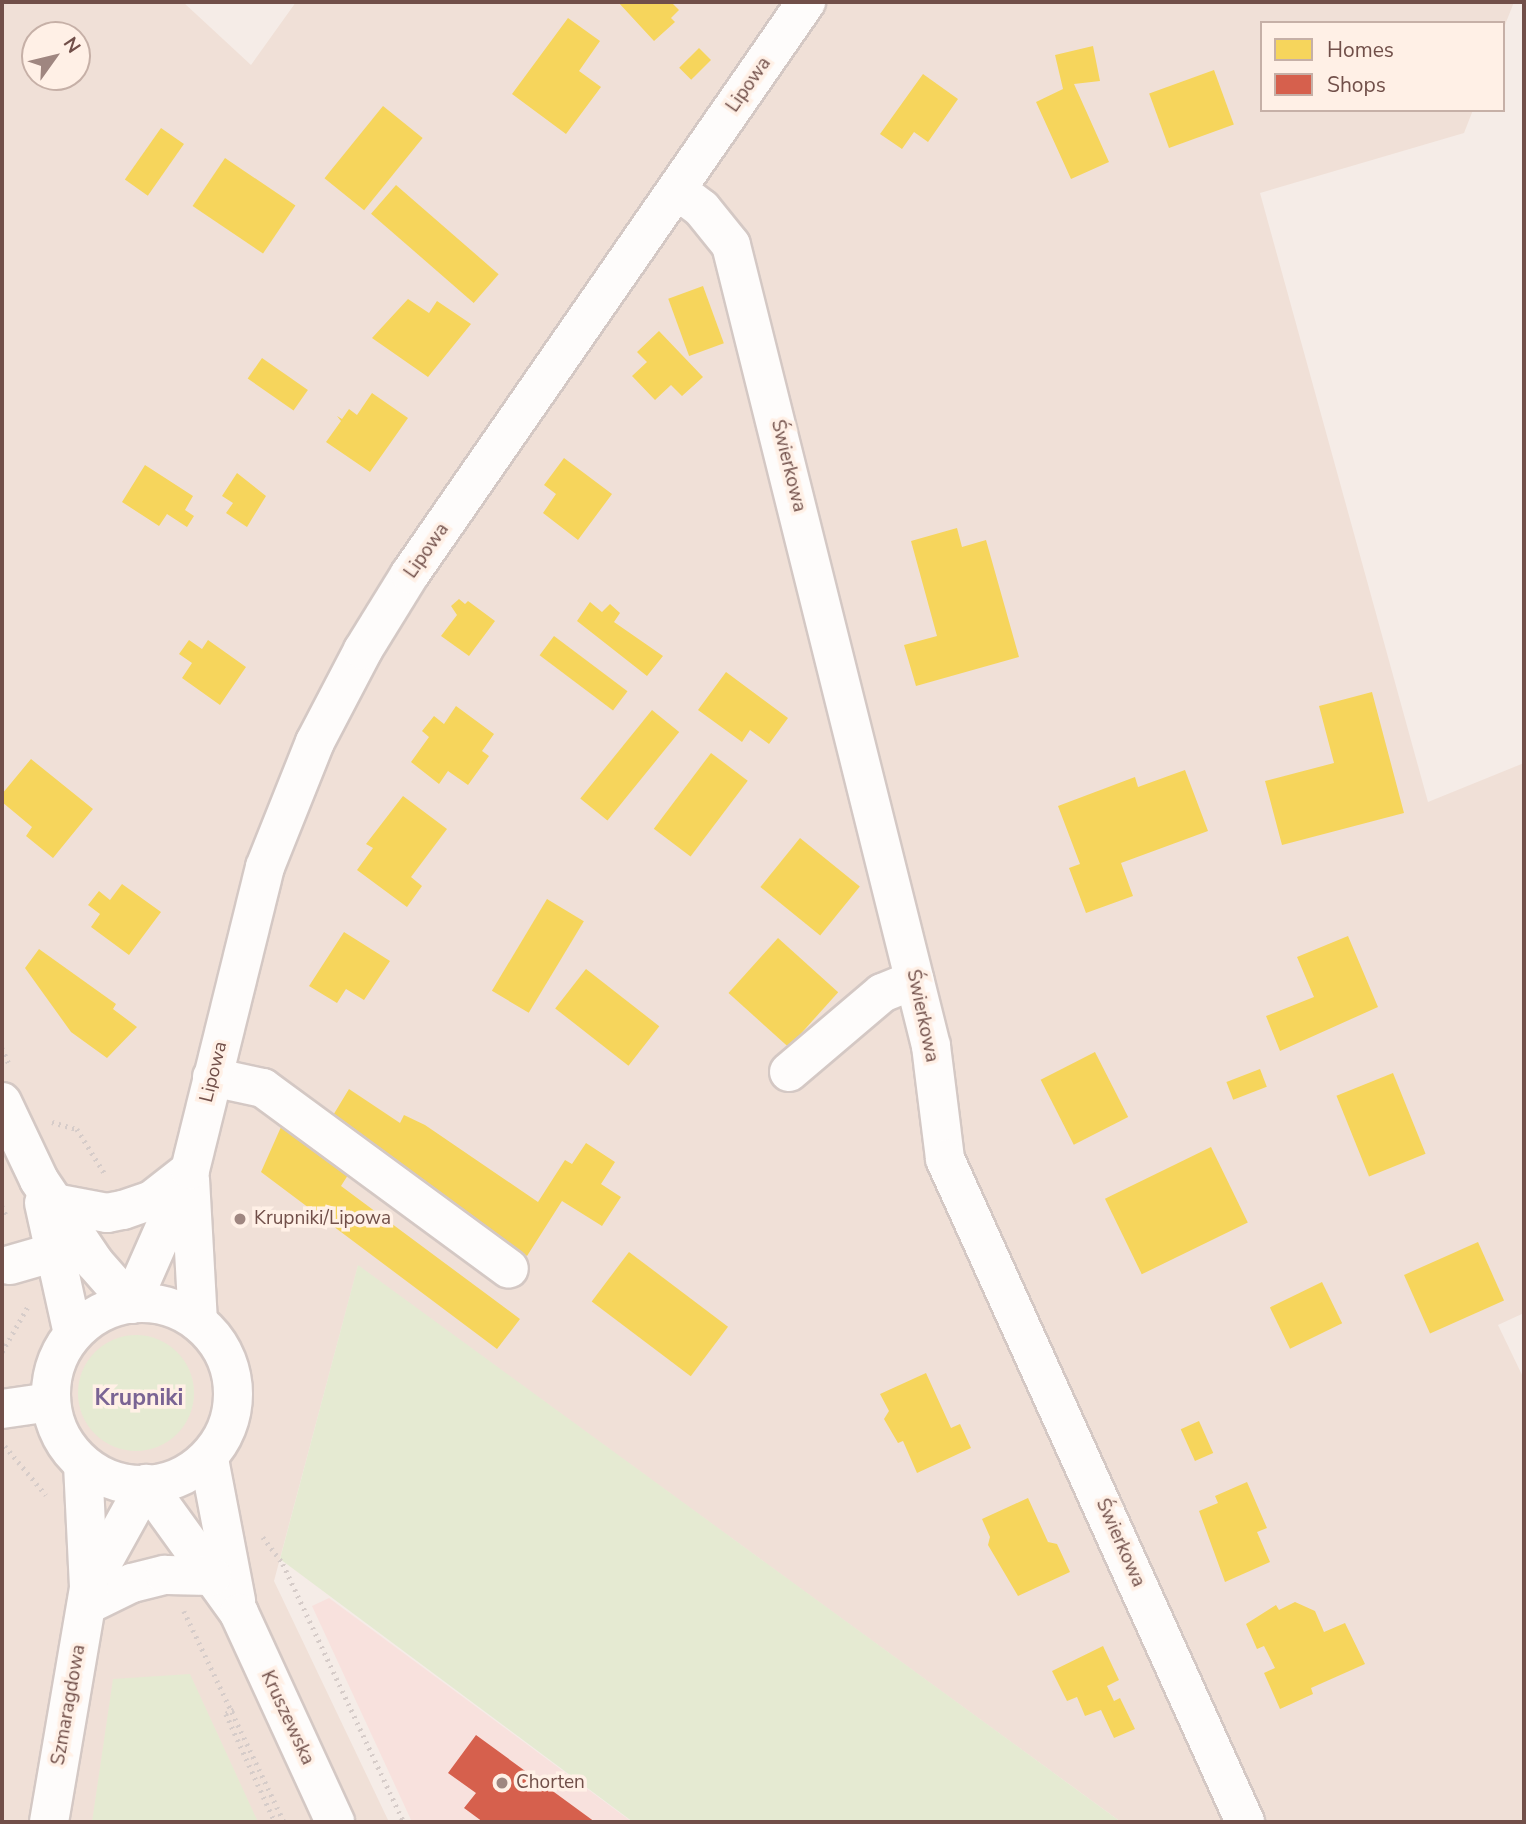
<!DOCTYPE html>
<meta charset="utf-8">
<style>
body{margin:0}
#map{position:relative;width:1526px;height:1824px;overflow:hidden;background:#f5ece7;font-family:"Nunito Sans",sans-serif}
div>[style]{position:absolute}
.residential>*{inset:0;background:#f0e0d7}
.commercial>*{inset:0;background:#f8e1dd}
.green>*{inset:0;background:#e5ead2}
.round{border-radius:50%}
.homes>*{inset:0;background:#f6d55c;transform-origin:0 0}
.shops>*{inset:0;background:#d6604d}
.path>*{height:4.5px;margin-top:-2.25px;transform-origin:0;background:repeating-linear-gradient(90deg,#d6ccc9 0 2px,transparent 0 7px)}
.roads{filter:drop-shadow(2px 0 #d4c8c4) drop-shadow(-2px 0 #d4c8c4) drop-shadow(0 2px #d4c8c4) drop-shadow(0 -2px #d4c8c4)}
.minor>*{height:38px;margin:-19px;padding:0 19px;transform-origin:19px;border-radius:19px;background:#fefcfb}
.minor>.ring{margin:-19px;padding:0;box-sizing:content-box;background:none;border:38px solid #fefcfb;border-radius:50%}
.dots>*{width:19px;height:19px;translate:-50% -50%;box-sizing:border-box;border:4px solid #fff0e6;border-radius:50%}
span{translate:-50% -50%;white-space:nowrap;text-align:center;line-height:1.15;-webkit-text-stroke:7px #fff0e6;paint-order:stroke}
.street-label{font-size:19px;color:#714f49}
.poi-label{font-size:19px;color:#714f49}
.left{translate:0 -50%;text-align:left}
.quarter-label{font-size:23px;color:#7a6494;font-weight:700}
.frame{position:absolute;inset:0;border:4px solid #714f49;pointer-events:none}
.legend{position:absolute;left:1260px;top:21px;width:245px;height:91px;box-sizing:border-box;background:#fff0e6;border:2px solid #c6b0a7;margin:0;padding:9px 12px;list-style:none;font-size:21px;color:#714f49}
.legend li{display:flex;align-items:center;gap:14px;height:35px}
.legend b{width:35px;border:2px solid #c6b0a7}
.north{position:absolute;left:21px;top:21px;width:70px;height:70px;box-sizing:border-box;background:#fff0e6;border:2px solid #c6b0a7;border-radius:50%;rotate:56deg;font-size:19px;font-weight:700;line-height:28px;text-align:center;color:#714f49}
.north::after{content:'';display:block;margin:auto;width:24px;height:32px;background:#9f8680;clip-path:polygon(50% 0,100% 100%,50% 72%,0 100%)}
</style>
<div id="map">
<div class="residential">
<div style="clip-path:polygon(evenodd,2px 2px,183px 2px,251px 65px,296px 2px,1514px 2px,1503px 30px,1503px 23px,1262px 23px,1262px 110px,1473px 110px,1464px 133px,1260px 193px,1428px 802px,1524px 763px,1524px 1313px,1498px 1325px,1524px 1379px,1524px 1822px,1121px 1822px,358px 1266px,274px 1581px,389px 1822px,2px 1822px,2px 2px,35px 35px,77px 35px,77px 77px,35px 77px,35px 35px)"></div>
</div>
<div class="commercial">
<div style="clip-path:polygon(329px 1598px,632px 1822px,412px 1822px,312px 1606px)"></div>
</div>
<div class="green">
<div style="clip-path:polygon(358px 1265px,1121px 1822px,633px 1822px,280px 1559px)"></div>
<div class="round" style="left:78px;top:1335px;width:116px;height:116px"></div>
<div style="clip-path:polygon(190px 1674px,258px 1822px,92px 1822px,113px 1679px)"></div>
</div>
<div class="homes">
<div style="clip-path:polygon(618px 2px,671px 2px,679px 10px,671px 18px,675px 22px,654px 41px)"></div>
<div style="clip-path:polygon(568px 18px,600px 41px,579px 71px,601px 87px,566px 134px,512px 94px)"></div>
<div style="clip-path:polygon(1093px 46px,1100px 81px,1074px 84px,1109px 162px,1071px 179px,1036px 102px,1063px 89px,1055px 55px)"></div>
<div style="left:699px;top:48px;width:17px;height:28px;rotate:45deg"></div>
<div style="left:1214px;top:70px;width:58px;height:69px;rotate:70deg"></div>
<div style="clip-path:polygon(923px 74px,958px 99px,928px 142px,914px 132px,902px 149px,880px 134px)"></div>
<div style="left:383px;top:106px;width:51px;height:93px;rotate:39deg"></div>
<div style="left:161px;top:128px;width:28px;height:63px;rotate:35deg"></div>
<div style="left:225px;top:158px;width:85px;height:58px;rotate:34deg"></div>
<div style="left:396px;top:185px;width:136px;height:38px;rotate:41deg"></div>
<div style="left:703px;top:286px;width:61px;height:37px;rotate:70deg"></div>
<div style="clip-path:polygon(408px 299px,429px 313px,437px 301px,471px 324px,428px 377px,372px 338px)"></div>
<div style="clip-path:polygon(659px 331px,703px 377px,682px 396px,671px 385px,655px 400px,632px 376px,647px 362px,637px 352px)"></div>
<div style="left:262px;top:358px;width:56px;height:25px;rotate:35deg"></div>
<div style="clip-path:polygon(372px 393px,408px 418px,370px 472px,326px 442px,341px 421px,337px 416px,342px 419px,349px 409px,357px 415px)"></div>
<div style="clip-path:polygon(564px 458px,612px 494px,578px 540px,543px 513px,556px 494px,544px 485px)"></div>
<div style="clip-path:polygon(145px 465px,193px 496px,185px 510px,194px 516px,187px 527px,167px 514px,159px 526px,122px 502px)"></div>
<div style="clip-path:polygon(237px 473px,266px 496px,247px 527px,226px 513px,233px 503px,222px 496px)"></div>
<div style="clip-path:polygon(957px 528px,962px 547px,986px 540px,1019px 657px,916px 686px,904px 645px,937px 636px,911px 541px)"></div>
<div style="clip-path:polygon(459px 599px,465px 604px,468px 601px,495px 621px,469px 656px,441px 636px,457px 615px,451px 606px)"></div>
<div style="clip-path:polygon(590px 602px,602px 612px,610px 604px,620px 613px,614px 622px,663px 656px,647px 676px,577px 621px)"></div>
<div style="left:554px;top:636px;width:92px;height:24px;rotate:37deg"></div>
<div style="clip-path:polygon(189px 640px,202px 649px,208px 640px,246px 667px,220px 705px,182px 678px,192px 663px,179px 654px)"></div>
<div style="clip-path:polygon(726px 672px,788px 718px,769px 744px,750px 730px,742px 742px,698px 710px)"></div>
<div style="clip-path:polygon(1372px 692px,1404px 813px,1282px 845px,1265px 781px,1334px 763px,1319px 706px)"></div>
<div style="clip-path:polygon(456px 706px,494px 734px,482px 751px,489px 756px,468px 785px,448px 771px,439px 784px,411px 762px,429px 737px,422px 731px,434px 716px,444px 724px)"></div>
<div style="left:652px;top:710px;width:35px;height:114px;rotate:39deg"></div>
<div style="left:711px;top:753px;width:46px;height:95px;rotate:37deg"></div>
<div style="clip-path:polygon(31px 759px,93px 809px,53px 858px,26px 836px,32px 827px,2px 802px,2px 794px)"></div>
<div style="clip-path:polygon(1185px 770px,1208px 831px,1121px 863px,1133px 896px,1086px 913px,1069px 868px,1080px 864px,1058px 806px,1135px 777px,1138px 787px)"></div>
<div style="clip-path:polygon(403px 796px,447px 829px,411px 877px,422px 886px,407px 907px,357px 870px,373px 848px,366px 844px)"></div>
<div style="left:800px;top:838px;width:77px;height:63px;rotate:39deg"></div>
<div style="clip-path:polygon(122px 884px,161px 912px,129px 955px,91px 927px,100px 914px,88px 905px,99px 891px,110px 900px)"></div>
<div style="left:547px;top:899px;width:43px;height:107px;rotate:31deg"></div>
<div style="clip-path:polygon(344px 932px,390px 961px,364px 1000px,346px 989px,337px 1003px,309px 986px)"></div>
<div style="clip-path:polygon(1348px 936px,1378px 1007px,1280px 1051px,1266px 1016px,1314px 997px,1297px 957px)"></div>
<div style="left:778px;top:938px;width:81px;height:74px;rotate:42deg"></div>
<div style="clip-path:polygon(39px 949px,116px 1004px,113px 1009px,137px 1027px,107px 1058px,71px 1032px,25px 968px)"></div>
<div style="left:586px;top:969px;width:93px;height:50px;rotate:38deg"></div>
<div style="left:1095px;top:1052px;width:73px;height:61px;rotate:63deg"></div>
<div style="left:1260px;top:1069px;width:19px;height:36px;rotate:69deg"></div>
<div style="left:1393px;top:1073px;width:87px;height:61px;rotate:68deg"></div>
<div style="clip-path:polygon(349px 1089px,400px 1123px,404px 1115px,425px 1125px,538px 1202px,565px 1160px,572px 1164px,586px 1143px,615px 1162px,601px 1184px,621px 1197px,602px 1226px,562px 1201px,527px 1256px,333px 1128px,332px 1117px)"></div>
<div style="clip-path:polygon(281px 1127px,348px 1175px,341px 1186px,520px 1319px,497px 1349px,261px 1172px)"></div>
<div style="left:1211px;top:1147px;width:84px;height:118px;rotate:64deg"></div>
<div style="left:1478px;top:1242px;width:64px;height:81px;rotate:66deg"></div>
<div style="left:629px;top:1252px;width:124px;height:62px;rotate:37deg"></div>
<div style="left:1322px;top:1282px;width:46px;height:58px;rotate:64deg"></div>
<div style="clip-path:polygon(926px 1373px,951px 1428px,960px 1424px,971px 1448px,917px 1473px,903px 1441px,898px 1443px,884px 1419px,889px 1411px,880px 1394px)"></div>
<div style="left:1199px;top:1421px;width:35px;height:20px;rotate:66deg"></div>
<div style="clip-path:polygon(1247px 1482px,1267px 1528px,1257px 1532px,1270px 1562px,1225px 1582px,1199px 1511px,1218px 1503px,1215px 1496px)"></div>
<div style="clip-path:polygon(1028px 1498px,1048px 1542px,1057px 1544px,1070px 1572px,1018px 1596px,988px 1545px,990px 1537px,982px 1519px)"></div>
<div style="clip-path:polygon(1295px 1602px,1315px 1611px,1324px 1632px,1345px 1623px,1365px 1664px,1311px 1688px,1313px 1694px,1280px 1709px,1264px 1673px,1275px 1668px,1264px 1646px,1257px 1649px,1246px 1624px,1276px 1605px,1279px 1610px)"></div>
<div style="clip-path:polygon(1103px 1646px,1119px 1680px,1107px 1686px,1114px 1701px,1120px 1698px,1135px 1729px,1114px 1738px,1101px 1710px,1085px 1716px,1077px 1697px,1067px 1701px,1052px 1671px)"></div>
</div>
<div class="shops">
<div style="clip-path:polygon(476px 1735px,595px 1822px,483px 1822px,464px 1808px,476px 1793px,448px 1773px)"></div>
</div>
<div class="path">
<div style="left:2px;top:1048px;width:20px;rotate:66deg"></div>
<div style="left:52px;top:1122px;width:26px;rotate:16deg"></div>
<div style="left:77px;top:1129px;width:53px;rotate:58.1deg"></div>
<div style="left:2px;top:1206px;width:10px;rotate:66deg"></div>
<div style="left:2px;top:1352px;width:53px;rotate:-60.5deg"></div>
<div style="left:5px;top:1446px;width:64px;rotate:50.1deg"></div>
<div style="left:263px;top:1537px;width:34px;rotate:53deg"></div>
<div style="left:283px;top:1564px;width:285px;rotate:64.9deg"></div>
<div style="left:184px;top:1611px;width:233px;rotate:64.6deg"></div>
<div style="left:234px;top:1710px;width:9px;rotate:153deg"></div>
<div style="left:226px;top:1714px;width:119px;rotate:65.6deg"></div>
</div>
<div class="roads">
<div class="minor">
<div style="left:677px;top:190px;width:31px;rotate:37deg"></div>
<div style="left:702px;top:209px;width:46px;rotate:51.1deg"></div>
<div style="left:731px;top:245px;width:826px;rotate:75.98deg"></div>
<div style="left:931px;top:1046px;width:114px;rotate:82.9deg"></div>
<div style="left:945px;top:1159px;width:728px;rotate:65.65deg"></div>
<div style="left:789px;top:1072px;width:122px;rotate:-40.3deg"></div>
<div style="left:882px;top:993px;width:35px;rotate:-22deg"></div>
<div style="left:212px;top:1077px;width:52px;rotate:12.2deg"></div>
<div style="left:263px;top:1088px;width:305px;rotate:36.3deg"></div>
<div style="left:2px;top:1102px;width:86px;rotate:64.6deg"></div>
<div style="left:39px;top:1180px;width:99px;rotate:56.1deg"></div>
<div style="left:94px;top:1262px;width:56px;rotate:48.6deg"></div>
<div style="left:190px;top:1179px;width:143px;rotate:86.8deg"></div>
<div style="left:44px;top:1203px;width:134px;rotate:77.5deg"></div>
<div style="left:54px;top:1203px;width:54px;rotate:10.7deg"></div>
<div style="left:107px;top:1213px;width:16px;rotate:-11deg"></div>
<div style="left:123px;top:1210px;width:31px;rotate:-19deg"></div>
<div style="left:152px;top:1200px;width:47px;rotate:-38.1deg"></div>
<div style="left:10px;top:1265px;width:47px;rotate:-16.1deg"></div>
<div class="ring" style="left:51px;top:1303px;width:144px;height:144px"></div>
<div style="left:131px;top:1304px;width:146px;rotate:-66.2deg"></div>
<div style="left:190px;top:1170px;width:312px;rotate:-76.1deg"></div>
<div style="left:265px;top:867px;width:135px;rotate:-68.2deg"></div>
<div style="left:315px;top:742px;width:104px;rotate:-62.4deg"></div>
<div style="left:363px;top:650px;width:89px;rotate:-58.3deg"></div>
<div style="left:410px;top:574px;width:696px;rotate:-55.3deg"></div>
<div style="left:2px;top:1409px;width:49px;rotate:-8.3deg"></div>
<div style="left:209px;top:1459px;width:145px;rotate:79.2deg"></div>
<div style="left:146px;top:1484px;width:159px;rotate:54.2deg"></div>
<div style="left:239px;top:1613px;width:230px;rotate:65.3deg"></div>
<div style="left:89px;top:1587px;width:118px;rotate:-61deg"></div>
<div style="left:87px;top:1605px;width:50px;rotate:-26.1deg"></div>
<div style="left:132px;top:1583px;width:34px;rotate:-14deg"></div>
<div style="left:165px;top:1575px;width:47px;rotate:1.2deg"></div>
<div style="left:49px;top:1822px;width:238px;rotate:-80.3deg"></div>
<div style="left:89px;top:1587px;width:121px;rotate:-92.8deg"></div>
</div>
</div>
<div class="dots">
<div style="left:240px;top:1219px;background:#9f8680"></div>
<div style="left:502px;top:1783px;background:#9f8680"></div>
</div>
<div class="street-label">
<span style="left:749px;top:85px;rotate:-55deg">Lipowa</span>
<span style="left:788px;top:466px;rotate:76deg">Świerkowa</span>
<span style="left:427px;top:551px;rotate:-55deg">Lipowa</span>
<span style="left:922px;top:1016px;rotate:78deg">Świerkowa</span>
<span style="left:214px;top:1072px;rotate:-76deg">Lipowa</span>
<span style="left:1120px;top:1543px;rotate:66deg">Świerkowa</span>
<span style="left:69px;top:1705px;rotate:-80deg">Szmaragdowa</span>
<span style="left:287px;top:1718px;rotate:65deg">Kruszewska</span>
</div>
<div class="poi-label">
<span class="left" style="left:254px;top:1219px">Krupniki/Lipowa</span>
<span class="left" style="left:516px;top:1783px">Chorten</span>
</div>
<div class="quarter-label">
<span style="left:139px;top:1398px">Krupniki</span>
</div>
<div class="frame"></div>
<ul class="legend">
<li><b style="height:19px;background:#f6d55c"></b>Homes</li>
<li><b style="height:19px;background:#d6604d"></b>Shops</li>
</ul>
<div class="north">N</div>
</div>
